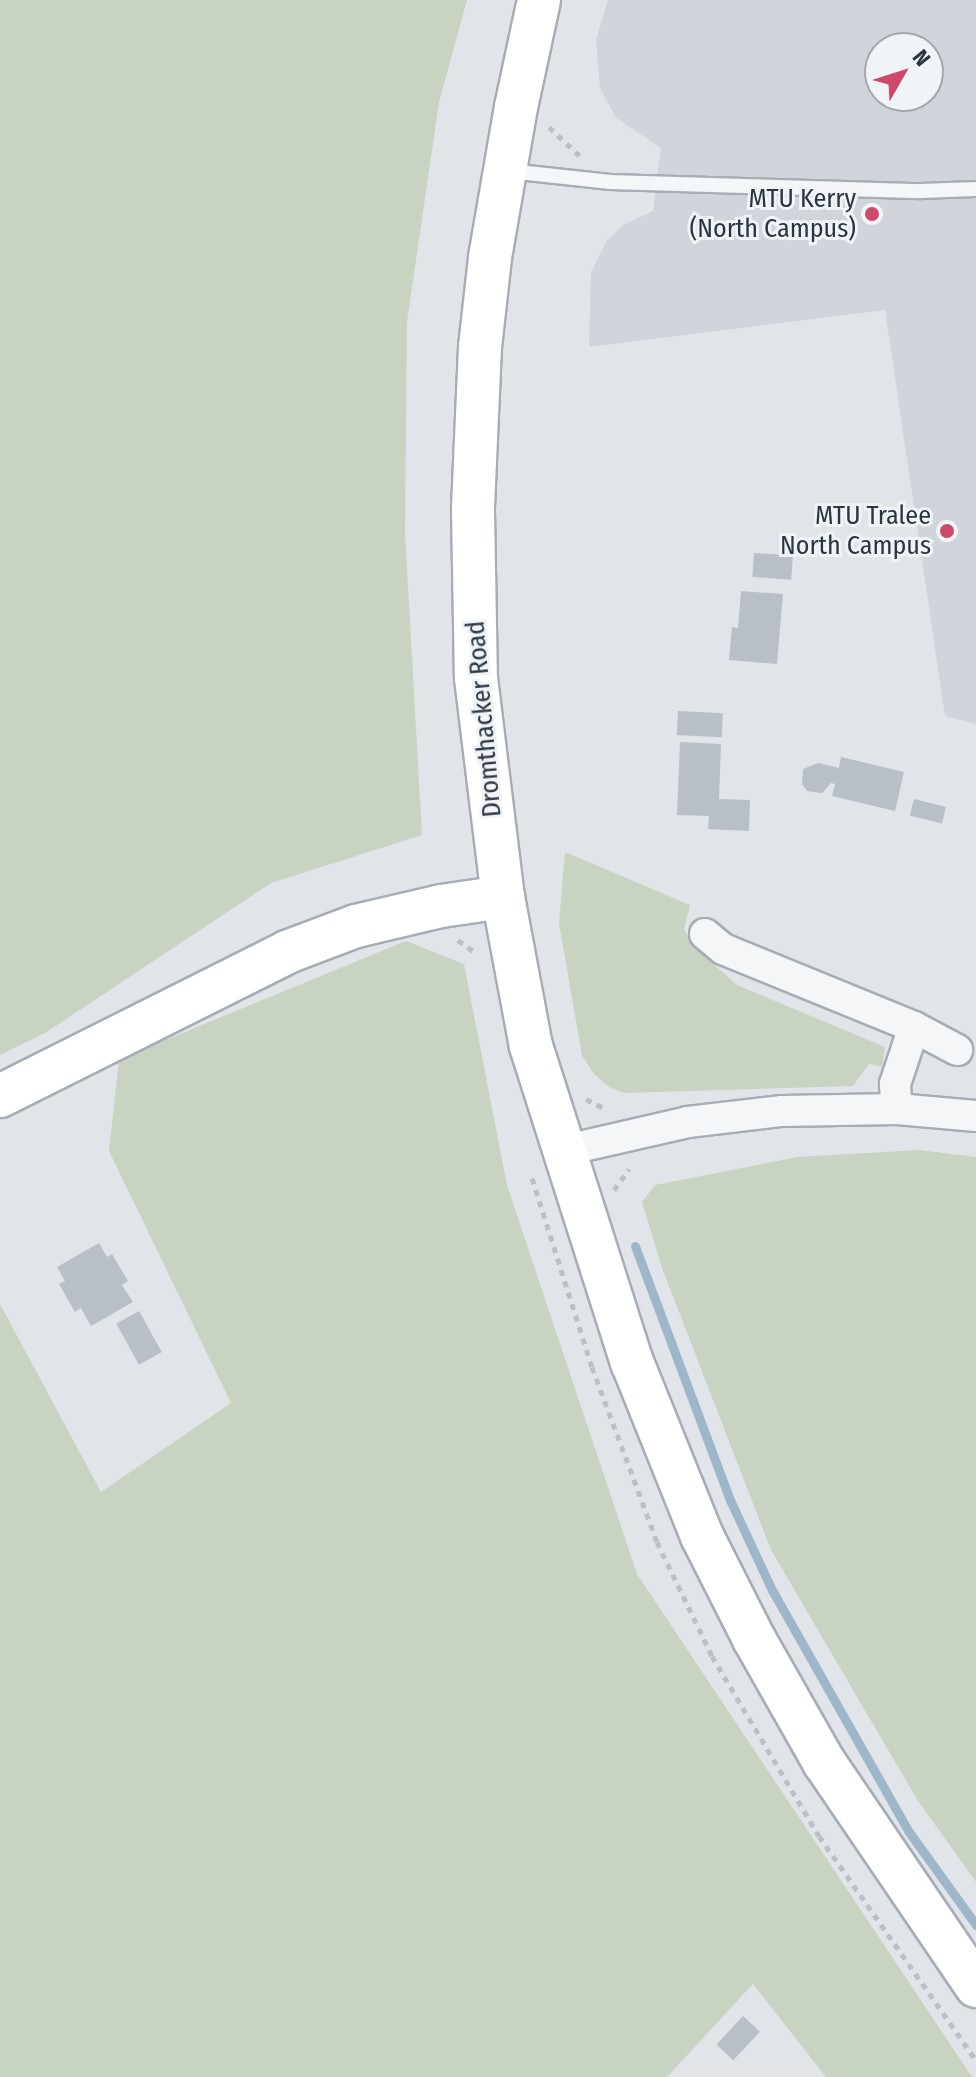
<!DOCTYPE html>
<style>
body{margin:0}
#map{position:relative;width:976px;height:2077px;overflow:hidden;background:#e1e5ea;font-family:"Fira Sans Condensed",sans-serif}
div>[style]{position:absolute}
.built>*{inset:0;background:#cfd5db}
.green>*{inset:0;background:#c9d3c2}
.stream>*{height:9px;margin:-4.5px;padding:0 4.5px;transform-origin:4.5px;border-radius:4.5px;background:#9db7c9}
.building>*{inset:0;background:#b8bfc6;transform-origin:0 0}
.path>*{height:5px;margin-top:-2.5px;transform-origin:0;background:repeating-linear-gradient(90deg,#bbc0c5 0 6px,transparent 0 12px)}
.roads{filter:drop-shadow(2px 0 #a6adb4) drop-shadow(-2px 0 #a6adb4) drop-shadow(0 2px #a6adb4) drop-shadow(0 -2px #a6adb4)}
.lane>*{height:14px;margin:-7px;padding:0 7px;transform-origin:7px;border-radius:7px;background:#f4f6f8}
.street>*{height:30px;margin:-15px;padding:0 15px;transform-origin:15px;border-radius:15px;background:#f4f6f8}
.secondary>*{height:42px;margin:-21px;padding:0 21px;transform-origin:21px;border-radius:21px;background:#fff}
.dots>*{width:22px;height:22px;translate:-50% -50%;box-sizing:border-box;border:4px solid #f1f4f7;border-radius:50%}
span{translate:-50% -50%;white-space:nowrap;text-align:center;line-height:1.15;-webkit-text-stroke:6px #f1f4f7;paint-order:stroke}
.poi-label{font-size:26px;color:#2a3541}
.right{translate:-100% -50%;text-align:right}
.street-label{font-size:26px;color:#2a3541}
.north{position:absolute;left:864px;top:32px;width:80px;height:80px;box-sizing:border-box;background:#f1f4f7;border:2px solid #a1a8ae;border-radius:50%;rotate:51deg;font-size:22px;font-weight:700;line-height:32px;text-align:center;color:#2a3541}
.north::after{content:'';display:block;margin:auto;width:28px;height:36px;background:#cc496b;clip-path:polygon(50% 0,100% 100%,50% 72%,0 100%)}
</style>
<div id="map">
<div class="built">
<div style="clip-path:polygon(evenodd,608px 0,976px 0,976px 724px,945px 716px,885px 310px,589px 347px,591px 273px,607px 240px,625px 224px,653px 211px,661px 148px,616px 118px,600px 88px,596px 40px,608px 0,880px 48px,928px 48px,928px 96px,880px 96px,880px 48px)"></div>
</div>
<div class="green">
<div style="clip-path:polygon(0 0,467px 0,439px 102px,407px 322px,405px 532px,422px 835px,271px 883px,45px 1033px,0 1055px)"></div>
<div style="clip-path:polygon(565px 852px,690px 905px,684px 930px,702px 954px,737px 985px,885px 1047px,882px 1067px,869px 1064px,853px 1086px,624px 1093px,609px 1087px,595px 1075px,582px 1056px,559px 923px)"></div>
<div style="clip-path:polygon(406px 941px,464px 964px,507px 1185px,637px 1574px,972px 2077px,826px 2077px,753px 1984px,667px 2077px,0 2077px,0 1304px,101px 1492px,231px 1403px,109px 1151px,119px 1059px)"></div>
<div style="clip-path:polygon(919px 1150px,976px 1157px,976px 1882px,918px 1801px,771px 1550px,662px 1268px,642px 1202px,655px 1185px,798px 1157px)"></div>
</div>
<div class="stream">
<div style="left:635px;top:1246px;width:271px;rotate:69.5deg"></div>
<div style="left:730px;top:1500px;width:99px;rotate:65deg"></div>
<div style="left:772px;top:1590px;width:278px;rotate:60.5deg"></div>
<div style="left:909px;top:1832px;width:115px;rotate:54.2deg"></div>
</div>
<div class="building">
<div style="left:754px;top:553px;width:39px;height:24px;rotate:4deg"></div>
<div style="clip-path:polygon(741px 591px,783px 594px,777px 664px,729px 660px,732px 627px,738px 628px)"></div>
<div style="left:678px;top:711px;width:45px;height:24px;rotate:3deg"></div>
<div style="clip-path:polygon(680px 742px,721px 744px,719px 799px,750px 800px,749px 831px,708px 829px,709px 816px,677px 815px)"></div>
<div style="clip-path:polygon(841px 757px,904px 772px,895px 811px,832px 796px,835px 784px,831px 783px,822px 793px,807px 791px,802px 784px,803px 769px,818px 763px,839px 768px)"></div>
<div style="left:914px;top:799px;width:33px;height:17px;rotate:14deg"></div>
<div style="clip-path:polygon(99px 1243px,107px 1257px,112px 1254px,128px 1281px,122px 1285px,133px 1302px,91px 1326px,81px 1308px,75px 1312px,59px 1284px,65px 1281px,57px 1267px)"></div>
<div style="left:139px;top:1311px;width:47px;height:26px;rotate:61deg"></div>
<div style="left:743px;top:2016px;width:23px;height:39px;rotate:43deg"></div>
</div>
<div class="path">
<div style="left:549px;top:127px;width:42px;rotate:43.1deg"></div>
<div style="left:458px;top:940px;width:22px;rotate:36deg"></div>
<div style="left:586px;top:1099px;width:22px;rotate:27deg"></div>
<div style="left:532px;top:1178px;width:198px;rotate:72.4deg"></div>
<div style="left:592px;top:1367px;width:187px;rotate:69.6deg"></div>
<div style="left:657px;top:1542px;width:127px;rotate:64.2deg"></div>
<div style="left:712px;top:1656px;width:209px;rotate:59.3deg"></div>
<div style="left:819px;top:1836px;width:274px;rotate:55deg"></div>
<div style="left:614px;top:1190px;width:26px;rotate:-54deg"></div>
</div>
<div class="roads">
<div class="lane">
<div style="left:509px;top:171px;width:102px;rotate:6.2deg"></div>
<div style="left:610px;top:182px;width:311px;rotate:1.7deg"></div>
<div style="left:921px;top:191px;width:55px;rotate:-2.1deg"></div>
</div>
<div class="street">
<div style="left:705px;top:934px;width:23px;rotate:40deg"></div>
<div style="left:723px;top:949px;width:206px;rotate:22.2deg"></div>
<div style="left:914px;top:1027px;width:49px;rotate:28.1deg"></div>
<div style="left:897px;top:1109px;width:25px;rotate:-95deg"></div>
<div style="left:895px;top:1084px;width:60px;rotate:-71.6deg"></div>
<div style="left:566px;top:1150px;width:125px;rotate:-12.9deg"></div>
<div style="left:688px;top:1122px;width:95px;rotate:-6.7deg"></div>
<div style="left:782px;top:1111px;width:115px;rotate:-1deg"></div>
<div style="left:897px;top:1109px;width:79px;rotate:5.1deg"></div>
</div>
<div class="secondary">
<div style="left:539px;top:0;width:109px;rotate:102.1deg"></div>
<div style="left:516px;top:107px;width:153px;rotate:99.8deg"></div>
<div style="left:490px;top:258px;width:90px;rotate:96.4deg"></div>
<div style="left:480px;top:347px;width:163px;rotate:92.5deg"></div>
<div style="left:473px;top:510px;width:168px;rotate:89deg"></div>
<div style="left:476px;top:678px;width:221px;rotate:83deg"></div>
<div style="left:503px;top:897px;width:152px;rotate:79.4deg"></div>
<div style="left:531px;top:1046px;width:332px;rotate:72.3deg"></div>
<div style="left:632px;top:1362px;width:188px;rotate:68.1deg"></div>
<div style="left:702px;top:1536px;width:115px;rotate:63.2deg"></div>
<div style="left:754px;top:1639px;width:142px;rotate:60.4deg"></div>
<div style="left:824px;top:1762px;width:271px;rotate:55.8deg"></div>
<div style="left:0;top:1096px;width:321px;rotate:-26.6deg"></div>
<div style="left:287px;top:952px;width:74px;rotate:-20.6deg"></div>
<div style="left:356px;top:926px;width:87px;rotate:-13.2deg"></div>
<div style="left:441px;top:906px;width:63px;rotate:-8.3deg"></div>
</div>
</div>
<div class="dots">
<div style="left:872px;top:214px;background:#cc496b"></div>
<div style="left:947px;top:531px;background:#cc496b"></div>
</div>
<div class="poi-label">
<span class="right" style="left:856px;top:214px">MTU Kerry<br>(North Campus)</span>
<span class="right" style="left:931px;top:531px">MTU Tralee<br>North Campus</span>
</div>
<div class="street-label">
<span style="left:484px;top:719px;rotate:-95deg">Dromthacker Road</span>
</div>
<div class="north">N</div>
</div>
